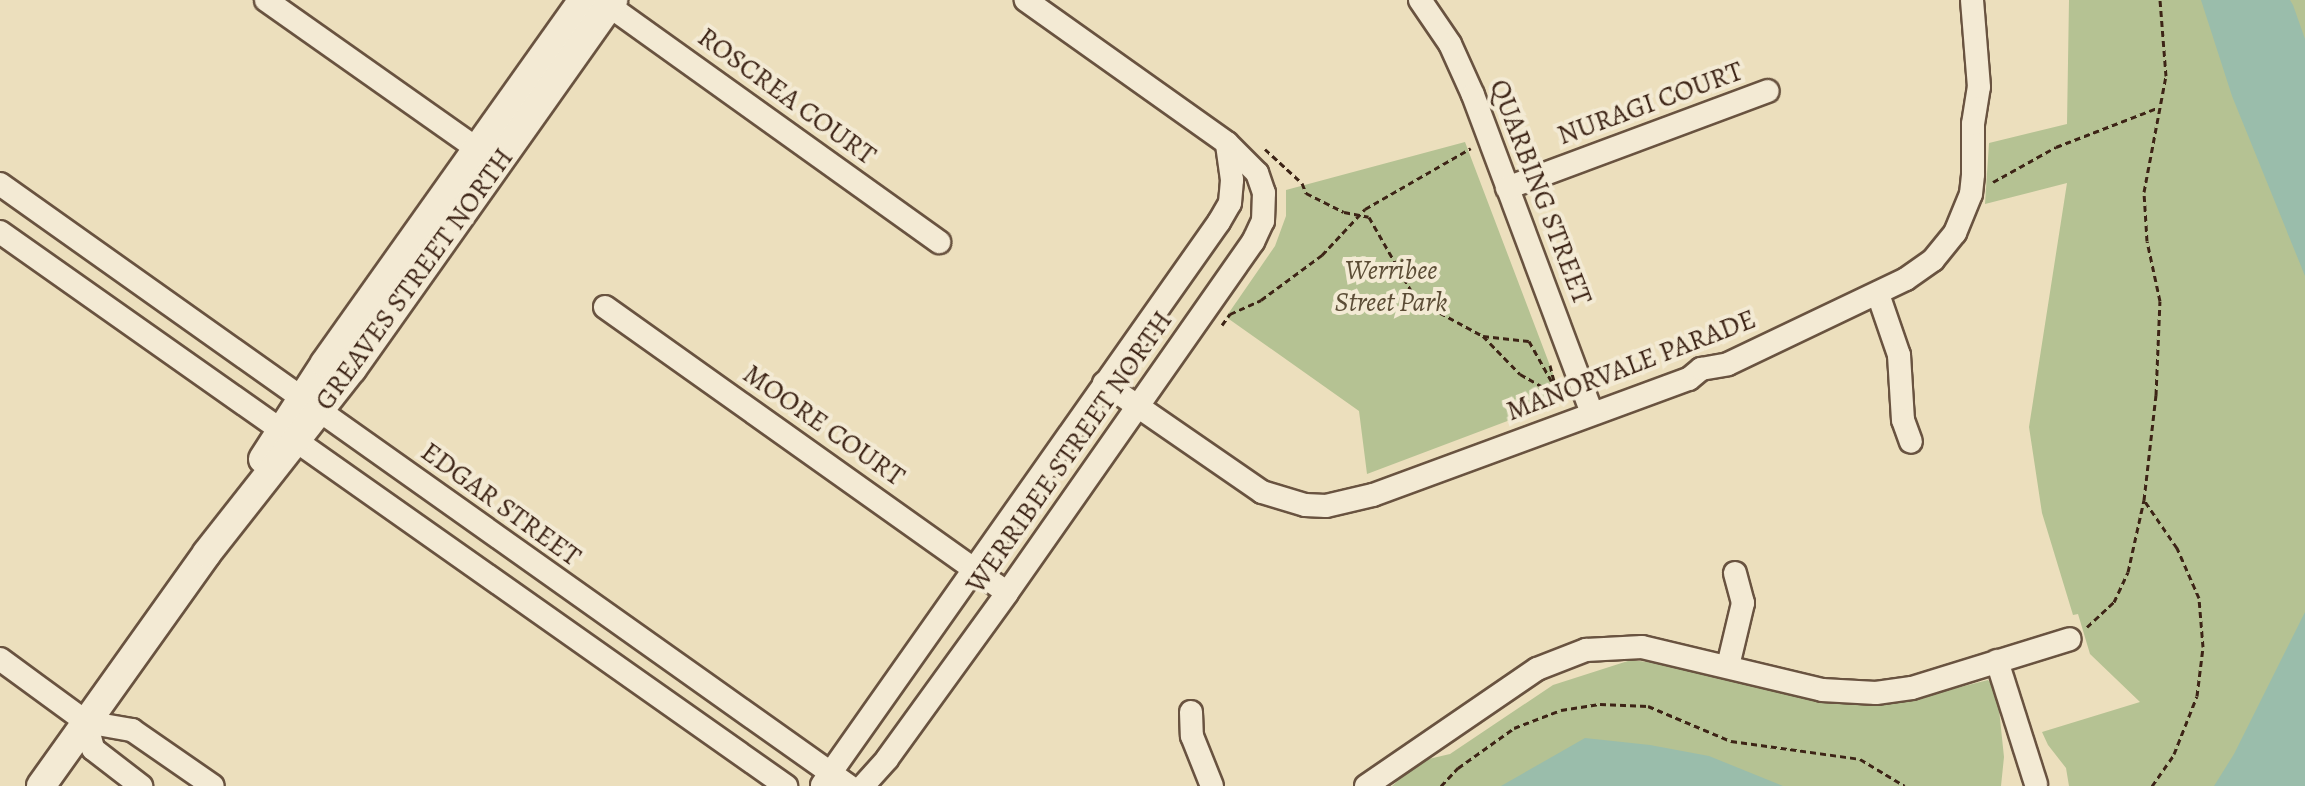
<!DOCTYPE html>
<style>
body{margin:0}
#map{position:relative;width:2305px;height:786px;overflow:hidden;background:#ecdfbd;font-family:Alegreya,serif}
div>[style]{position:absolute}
.green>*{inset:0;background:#b5c293}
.water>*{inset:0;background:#9abdab}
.path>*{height:3px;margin-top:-1.5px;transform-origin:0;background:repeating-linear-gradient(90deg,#3d2416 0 6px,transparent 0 10px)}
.roads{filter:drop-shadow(2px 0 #695340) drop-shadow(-2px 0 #695340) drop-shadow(0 2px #695340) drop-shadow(0 -2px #695340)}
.minor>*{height:22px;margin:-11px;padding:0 11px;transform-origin:11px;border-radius:11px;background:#f3ead4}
.tertiary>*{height:28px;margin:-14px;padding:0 14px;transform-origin:14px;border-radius:14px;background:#f3ead4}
span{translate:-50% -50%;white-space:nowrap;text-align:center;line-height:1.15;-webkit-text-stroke:8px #f3ead4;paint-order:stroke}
.street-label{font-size:28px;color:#3d2416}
.park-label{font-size:28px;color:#5b4c35;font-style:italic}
</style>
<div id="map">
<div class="green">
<div style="clip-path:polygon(2069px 0,2305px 0,2305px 786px,2069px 786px,2066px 768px,2048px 745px,2042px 732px,2140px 702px,2090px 654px,2078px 614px,2073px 615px,2042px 513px,2029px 427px,2067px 183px,1985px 204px,1989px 143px,2067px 124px)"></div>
<div style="clip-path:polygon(1465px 142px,1560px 392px,1555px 403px,1367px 474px,1359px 411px,1226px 317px,1275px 246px,1286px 216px,1286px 190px)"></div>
<div style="clip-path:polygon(1631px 660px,1925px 696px,1988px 680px,1997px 690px,2004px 757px,2001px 786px,1392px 786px,1420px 761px,1450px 754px,1553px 685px)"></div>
</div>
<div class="water">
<div style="clip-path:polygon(2201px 0,2290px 0,2293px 5px,2305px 39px,2305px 276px,2232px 96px)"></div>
<div style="clip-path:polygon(2305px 612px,2305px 786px,2214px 786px,2234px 754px)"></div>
<div style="clip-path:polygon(1585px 738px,1650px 745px,1709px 756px,1783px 786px,1501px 786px)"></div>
</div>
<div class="path">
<div style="left:1265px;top:149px;width:50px;rotate:42.6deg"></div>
<div style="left:1302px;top:183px;width:11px;rotate:68deg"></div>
<div style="left:1306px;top:193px;width:42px;rotate:26.6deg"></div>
<div style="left:1344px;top:212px;width:25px;rotate:11deg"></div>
<div style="left:1369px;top:217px;width:83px;rotate:60.3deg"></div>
<div style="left:1410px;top:289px;width:18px;rotate:49deg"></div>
<div style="left:1422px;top:303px;width:69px;rotate:28.4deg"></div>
<div style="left:1483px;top:336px;width:53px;rotate:45.8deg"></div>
<div style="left:1520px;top:374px;width:51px;rotate:29.6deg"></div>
<div style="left:1993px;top:182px;width:72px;rotate:-29.1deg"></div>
<div style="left:2056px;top:147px;width:108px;rotate:-21.1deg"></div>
<div style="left:1222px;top:325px;width:14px;rotate:-54deg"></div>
<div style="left:1230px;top:314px;width:34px;rotate:-24deg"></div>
<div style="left:1261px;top:300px;width:76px;rotate:-36.4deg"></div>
<div style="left:1322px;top:255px;width:63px;rotate:-46.9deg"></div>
<div style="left:1365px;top:209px;width:122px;rotate:-29.9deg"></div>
<div style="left:1483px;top:336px;width:46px;rotate:6.2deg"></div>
<div style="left:1529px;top:341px;width:49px;rotate:60.8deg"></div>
<div style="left:1550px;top:365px;width:32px;rotate:76deg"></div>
<div style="left:2087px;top:627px;width:37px;rotate:-43deg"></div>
<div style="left:2114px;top:602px;width:33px;rotate:-65deg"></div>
<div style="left:2128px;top:572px;width:74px;rotate:-77.5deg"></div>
<div style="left:1441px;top:786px;width:25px;rotate:-47deg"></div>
<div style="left:1458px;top:768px;width:69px;rotate:-35.5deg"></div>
<div style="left:1514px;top:728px;width:50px;rotate:-21deg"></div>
<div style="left:1561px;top:710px;width:39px;rotate:-9deg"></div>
<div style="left:1600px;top:704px;width:48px;rotate:2.4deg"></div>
<div style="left:1648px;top:706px;width:90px;rotate:22.9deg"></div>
<div style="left:1731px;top:741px;width:130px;rotate:7.9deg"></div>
<div style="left:1860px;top:759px;width:52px;rotate:31deg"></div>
<div style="left:2152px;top:786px;width:39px;rotate:-55deg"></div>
<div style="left:2174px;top:754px;width:62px;rotate:-68.4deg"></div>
<div style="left:2197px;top:696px;width:49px;rotate:-83deg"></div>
<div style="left:2203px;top:647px;width:49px;rotate:-94.7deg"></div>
<div style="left:2199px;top:598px;width:55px;rotate:-113.7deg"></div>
<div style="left:2177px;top:548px;width:58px;rotate:-124.5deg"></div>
<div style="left:2144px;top:500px;width:106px;rotate:-83.5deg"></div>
<div style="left:2156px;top:395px;width:94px;rotate:-87.6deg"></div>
<div style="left:2160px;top:301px;width:61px;rotate:-102.2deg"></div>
<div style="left:2147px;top:241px;width:49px;rotate:-93.5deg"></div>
<div style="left:2144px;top:192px;width:118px;rotate:-79.3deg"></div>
<div style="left:2166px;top:76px;width:76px;rotate:-94.5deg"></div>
</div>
<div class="roads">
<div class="minor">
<div style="left:266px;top:0;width:274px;rotate:35.2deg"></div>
<div style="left:601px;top:0;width:416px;rotate:35.6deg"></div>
<div style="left:1420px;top:0;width:53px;rotate:55.7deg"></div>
<div style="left:1450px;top:44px;width:56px;rotate:65.7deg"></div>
<div style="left:1473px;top:95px;width:340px;rotate:69.5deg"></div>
<div style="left:0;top:184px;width:1041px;rotate:35.34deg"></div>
<div style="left:1507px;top:188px;width:278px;rotate:-20.4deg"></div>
<div style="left:0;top:232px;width:962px;rotate:35.18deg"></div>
<div style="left:1878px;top:294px;width:65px;rotate:71deg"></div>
<div style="left:1899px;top:355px;width:65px;rotate:86.5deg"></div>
<div style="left:1903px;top:420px;width:23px;rotate:70deg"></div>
<div style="left:605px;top:307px;width:493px;rotate:35.4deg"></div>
<div style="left:1104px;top:383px;width:192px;rotate:34.6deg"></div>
<div style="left:1262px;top:492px;width:45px;rotate:16.8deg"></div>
<div style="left:1305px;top:505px;width:21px;rotate:3deg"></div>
<div style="left:1326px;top:506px;width:48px;rotate:-13.2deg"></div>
<div style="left:1373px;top:495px;width:337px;rotate:-20.2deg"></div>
<div style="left:1689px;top:379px;width:16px;rotate:-40deg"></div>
<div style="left:1701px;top:369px;width:27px;rotate:-10deg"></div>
<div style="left:1728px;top:364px;width:197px;rotate:-25.5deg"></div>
<div style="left:1906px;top:279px;width:33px;rotate:-35deg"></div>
<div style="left:1933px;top:260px;width:35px;rotate:-51deg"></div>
<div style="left:1955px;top:233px;width:42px;rotate:-67.7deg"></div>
<div style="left:1971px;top:194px;width:20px;rotate:-84deg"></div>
<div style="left:1973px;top:174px;width:50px;rotate:-90deg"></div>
<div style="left:1973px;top:124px;width:37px;rotate:-81deg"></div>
<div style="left:1979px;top:87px;width:87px;rotate:-94.6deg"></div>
<div style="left:0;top:659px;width:107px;rotate:36.2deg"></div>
<div style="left:86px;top:722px;width:47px;rotate:9.9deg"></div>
<div style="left:132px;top:730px;width:98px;rotate:34.7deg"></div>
<div style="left:1997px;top:661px;width:129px;rotate:72.4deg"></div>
<div style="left:1728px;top:666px;width:65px;rotate:-76.6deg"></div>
<div style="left:1743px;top:603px;width:31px;rotate:-105deg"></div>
<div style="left:1191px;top:712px;width:24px;rotate:88deg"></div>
<div style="left:1192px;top:736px;width:54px;rotate:68.2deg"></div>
<div style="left:86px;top:722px;width:28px;rotate:75deg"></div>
<div style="left:93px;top:749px;width:61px;rotate:37.6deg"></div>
<div style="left:822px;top:785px;width:689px;rotate:-54.81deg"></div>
<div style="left:1219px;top:222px;width:22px;rotate:-60deg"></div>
<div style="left:1230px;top:203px;width:23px;rotate:-85deg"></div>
<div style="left:1232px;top:180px;width:37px;rotate:-98deg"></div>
<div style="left:863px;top:786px;width:36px;rotate:-48deg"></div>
<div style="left:887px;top:759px;width:205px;rotate:-54.1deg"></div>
<div style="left:1007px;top:593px;width:429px;rotate:-55deg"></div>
<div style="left:1253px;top:242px;width:23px;rotate:-65deg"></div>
<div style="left:1263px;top:221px;width:28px;rotate:-88deg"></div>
<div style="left:1264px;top:193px;width:21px;rotate:-109deg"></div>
<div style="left:1257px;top:173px;width:42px;rotate:-135deg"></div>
<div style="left:1227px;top:143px;width:247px;rotate:-144.6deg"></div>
<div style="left:1366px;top:786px;width:207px;rotate:-34.4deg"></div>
<div style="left:1537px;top:669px;width:53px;rotate:-21.2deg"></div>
<div style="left:1586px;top:650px;width:56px;rotate:-3.1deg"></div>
<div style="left:1642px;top:647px;width:185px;rotate:13.4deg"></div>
<div style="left:1822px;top:690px;width:54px;rotate:3.2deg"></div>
<div style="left:1876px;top:693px;width:36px;rotate:-8deg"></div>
<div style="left:1912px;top:688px;width:165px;rotate:-17.2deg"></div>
</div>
<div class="tertiary">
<div style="left:263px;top:459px;width:114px;rotate:-57.1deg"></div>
<div style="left:325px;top:363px;width:445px;rotate:-54.6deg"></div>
<div style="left:41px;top:786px;width:286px;rotate:-54.5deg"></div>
<div style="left:207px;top:553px;width:234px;rotate:-51.8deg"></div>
<div style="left:352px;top:369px;width:452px;rotate:-54.7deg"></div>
</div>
</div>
<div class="street-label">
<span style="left:787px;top:96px;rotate:36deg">ROSCREA COURT</span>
<span style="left:1650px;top:103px;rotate:-20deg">NURAGI COURT</span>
<span style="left:1541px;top:192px;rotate:69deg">QUARBING STREET</span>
<span style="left:414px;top:279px;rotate:-54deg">GREAVES STREET NORTH</span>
<span style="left:1631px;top:365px;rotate:-21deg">MANORVALE PARADE</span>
<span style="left:824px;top:425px;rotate:35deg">MOORE COURT</span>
<span style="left:1069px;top:452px;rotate:-55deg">WERRIBEE STREET NORTH</span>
<span style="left:501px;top:504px;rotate:36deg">EDGAR STREET</span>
</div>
<div class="park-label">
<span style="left:1391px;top:286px">Werribee<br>Street Park</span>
</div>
</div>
